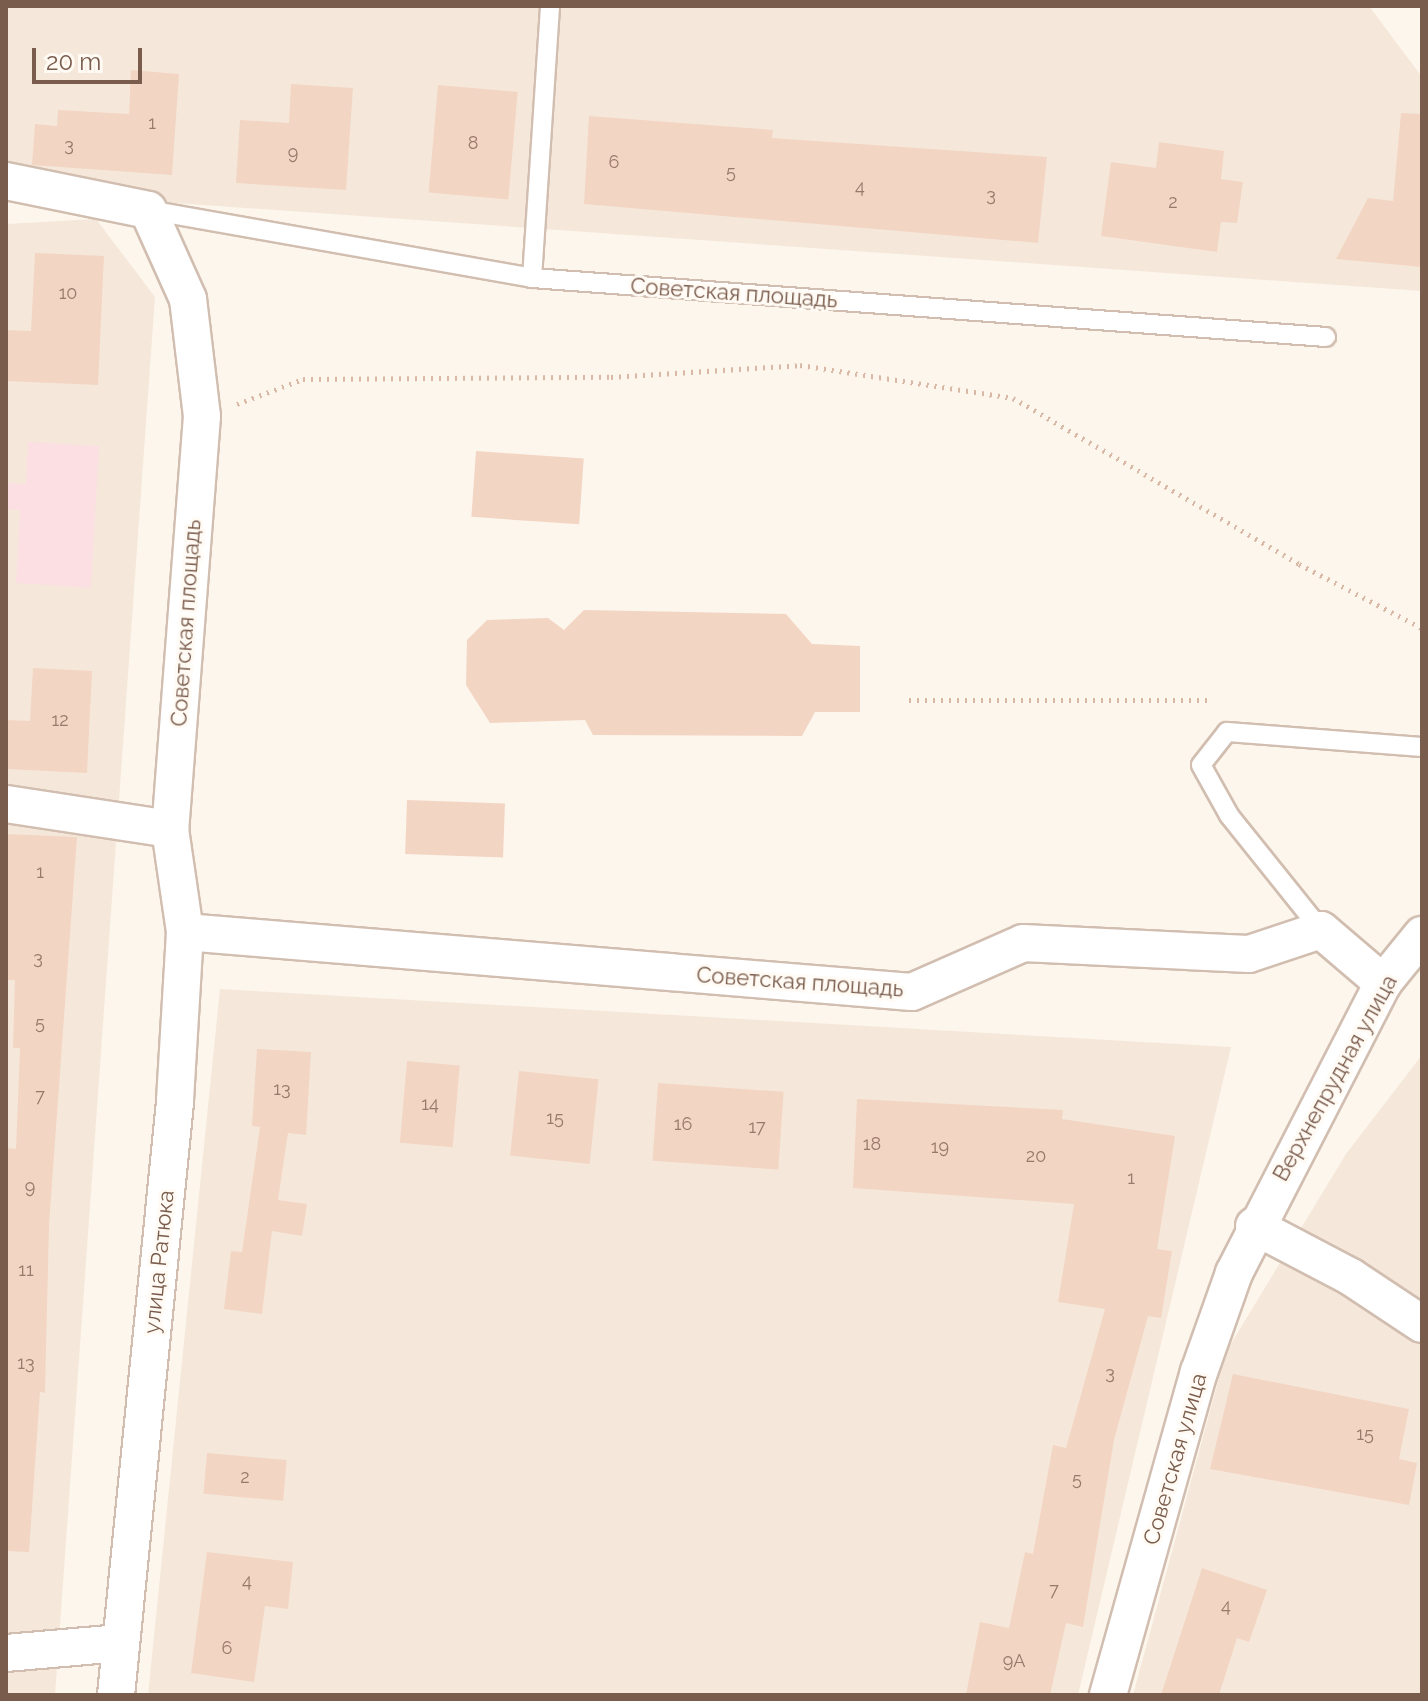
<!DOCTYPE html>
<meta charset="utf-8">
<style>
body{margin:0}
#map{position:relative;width:1428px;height:1701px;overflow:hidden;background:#fdf6ec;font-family:Raleway,sans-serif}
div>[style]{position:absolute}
.residential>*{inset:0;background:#f5e8da}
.medical>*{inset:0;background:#fbdfe3}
.building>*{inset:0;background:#f3d5c3;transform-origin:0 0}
.path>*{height:5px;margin-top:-2.5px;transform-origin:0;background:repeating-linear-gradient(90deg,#d9b8a5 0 2px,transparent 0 8px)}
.roads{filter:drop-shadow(2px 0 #d1beb0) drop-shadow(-2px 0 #d1beb0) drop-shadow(0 2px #d1beb0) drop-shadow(0 -2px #d1beb0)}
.service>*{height:18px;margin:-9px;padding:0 9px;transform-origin:9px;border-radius:9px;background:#fff}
.minor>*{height:36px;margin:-18px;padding:0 18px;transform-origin:18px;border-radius:18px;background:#fff}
span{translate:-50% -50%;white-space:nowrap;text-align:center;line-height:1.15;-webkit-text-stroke:6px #fffaf3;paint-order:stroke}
.number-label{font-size:18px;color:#987a6a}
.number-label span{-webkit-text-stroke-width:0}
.street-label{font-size:22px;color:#7a5c4d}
.frame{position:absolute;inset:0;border:8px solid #7a5c4d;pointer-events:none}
.scale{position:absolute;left:32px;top:48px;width:110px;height:36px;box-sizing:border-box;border:4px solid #7a5c4d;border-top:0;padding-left:10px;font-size:24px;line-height:28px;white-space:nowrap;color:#7a5c4d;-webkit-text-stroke:6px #fffaf3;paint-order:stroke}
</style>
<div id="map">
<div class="residential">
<div style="clip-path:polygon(6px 6px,1369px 6px,1422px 77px,1422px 291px,6px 191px)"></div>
<div style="clip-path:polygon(96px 219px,155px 297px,55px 1695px,6px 1695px,6px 224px)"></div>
<div style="clip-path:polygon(220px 989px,1231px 1047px,1078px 1695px,148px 1695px)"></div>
<div style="clip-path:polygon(1422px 1055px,1422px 1695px,1133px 1695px,1226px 1352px,1346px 1154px)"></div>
</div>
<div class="medical">
<div style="clip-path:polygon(28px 442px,99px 446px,91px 588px,16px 583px,20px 510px,6px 509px,6px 483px,26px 484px)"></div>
</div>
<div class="building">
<div style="clip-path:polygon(131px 70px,179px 74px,172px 175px,32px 165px,35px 124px,57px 126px,58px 110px,129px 114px)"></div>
<div style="clip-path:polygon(291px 84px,353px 88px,346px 190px,236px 183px,240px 120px,289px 123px)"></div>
<div style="left:438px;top:85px;width:80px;height:108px;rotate:5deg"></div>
<div style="clip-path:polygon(1401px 113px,1422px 114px,1422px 267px,1336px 259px,1368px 198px,1393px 201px)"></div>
<div style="clip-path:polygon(589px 116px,773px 130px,772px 138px,1047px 157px,1038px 243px,584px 204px)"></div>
<div style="clip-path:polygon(1159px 142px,1224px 151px,1221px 179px,1243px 182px,1237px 223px,1221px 222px,1217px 252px,1101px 236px,1111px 162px,1156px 168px)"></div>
<div style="clip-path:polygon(35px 253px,104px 256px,98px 385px,6px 381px,6px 330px,31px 331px)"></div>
<div style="left:476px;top:451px;width:108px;height:66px;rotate:4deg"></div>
<div style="clip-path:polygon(584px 610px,786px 614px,812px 644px,860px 646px,860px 712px,815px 712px,802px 736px,593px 735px,585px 720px,490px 723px,466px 685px,467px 640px,487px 620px,548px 618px,564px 630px)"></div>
<div style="clip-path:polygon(33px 668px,92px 671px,87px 773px,6px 769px,6px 720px,30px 721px)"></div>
<div style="left:407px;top:800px;width:98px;height:54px;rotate:2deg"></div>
<div style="clip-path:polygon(6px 834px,77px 837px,49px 1225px,45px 1393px,40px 1392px,29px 1552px,6px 1551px,6px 1148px,16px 1149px,20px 1048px,13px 1048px,15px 980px,6px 980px)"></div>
<div style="clip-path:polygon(257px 1049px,311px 1052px,306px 1135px,288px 1133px,278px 1200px,307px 1204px,302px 1236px,272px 1231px,262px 1314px,224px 1309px,231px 1251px,242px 1252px,260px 1127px,252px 1126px)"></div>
<div style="left:407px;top:1061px;width:53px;height:82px;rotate:5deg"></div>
<div style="left:519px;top:1071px;width:80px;height:85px;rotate:6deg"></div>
<div style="left:658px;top:1083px;width:126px;height:78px;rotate:4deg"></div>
<div style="clip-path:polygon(857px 1099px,1063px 1110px,1062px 1119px,1175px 1136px,1157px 1249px,1172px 1251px,1161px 1318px,1148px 1316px,1114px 1440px,1083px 1627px,1066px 1623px,1050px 1695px,966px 1695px,980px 1622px,1009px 1628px,1025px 1552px,1033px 1554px,1053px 1445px,1066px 1448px,1105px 1309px,1058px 1302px,1074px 1204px,853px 1188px)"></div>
<div style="clip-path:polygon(1233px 1374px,1409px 1409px,1399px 1459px,1417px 1463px,1409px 1505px,1210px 1469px)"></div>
<div style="left:207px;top:1453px;width:80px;height:41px;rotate:5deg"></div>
<div style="clip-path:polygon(207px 1552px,293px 1562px,288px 1609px,265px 1606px,254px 1682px,191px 1673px)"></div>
<div style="clip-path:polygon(1202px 1568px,1267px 1590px,1249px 1642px,1237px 1638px,1219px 1695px,1161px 1695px)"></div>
</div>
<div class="path">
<div style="left:237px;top:404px;width:71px;rotate:-20.7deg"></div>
<div style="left:303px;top:379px;width:308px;rotate:-0.4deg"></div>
<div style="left:611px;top:377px;width:189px;rotate:-3.6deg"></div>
<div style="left:800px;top:365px;width:216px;rotate:8.8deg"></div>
<div style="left:1013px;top:398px;width:331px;rotate:30.1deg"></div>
<div style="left:1299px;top:564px;width:139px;rotate:27.5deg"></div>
<div style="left:909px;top:700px;width:298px"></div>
</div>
<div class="roads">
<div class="service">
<div style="left:148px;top:210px;width:390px;rotate:10deg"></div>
<div style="left:532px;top:278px;width:796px;rotate:4.25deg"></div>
<div style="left:532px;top:278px;width:273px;rotate:-86.2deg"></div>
<div style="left:1321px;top:930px;width:147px;rotate:-128.7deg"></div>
<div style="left:1229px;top:815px;width:57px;rotate:-119.2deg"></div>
<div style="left:1201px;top:765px;width:42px;rotate:-51.8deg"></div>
<div style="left:1227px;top:732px;width:196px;rotate:4.4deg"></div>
</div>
<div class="minor">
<div style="left:6px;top:181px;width:145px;rotate:11.5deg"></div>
<div style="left:148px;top:210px;width:98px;rotate:65.8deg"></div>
<div style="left:188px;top:299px;width:118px;rotate:83.2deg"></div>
<div style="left:202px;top:416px;width:414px;rotate:94.4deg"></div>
<div style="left:170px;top:829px;width:104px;rotate:81.7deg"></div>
<div style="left:185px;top:932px;width:170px;rotate:93.4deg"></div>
<div style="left:175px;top:1102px;width:596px;rotate:95.68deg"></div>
<div style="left:6px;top:804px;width:166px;rotate:8.7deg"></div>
<div style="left:185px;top:932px;width:729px;rotate:4.72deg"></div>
<div style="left:912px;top:992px;width:121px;rotate:-23.8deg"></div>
<div style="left:1023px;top:943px;width:226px;rotate:2.8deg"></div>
<div style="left:1249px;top:954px;width:76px;rotate:-18.4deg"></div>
<div style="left:1321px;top:930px;width:82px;rotate:40.5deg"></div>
<div style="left:1254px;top:1226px;width:110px;rotate:27.7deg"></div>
<div style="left:1351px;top:1277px;width:85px;rotate:33.5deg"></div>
<div style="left:6px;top:1653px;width:114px;rotate:-5deg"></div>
<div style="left:1108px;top:1695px;width:336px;rotate:-74.3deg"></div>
<div style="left:1199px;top:1372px;width:105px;rotate:-70.5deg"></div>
<div style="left:1234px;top:1273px;width:326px;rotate:-62.8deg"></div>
<div style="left:1383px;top:983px;width:62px;rotate:-50.9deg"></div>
</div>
</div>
<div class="number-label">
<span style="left:152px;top:123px">1</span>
<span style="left:473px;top:143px">8</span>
<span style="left:69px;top:145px">3</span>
<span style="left:293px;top:153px">9</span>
<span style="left:614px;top:162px">6</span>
<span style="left:731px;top:172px">5</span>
<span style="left:860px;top:187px">4</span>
<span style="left:991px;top:195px">3</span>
<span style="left:1173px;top:202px">2</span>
<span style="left:68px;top:293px">10</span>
<span style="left:60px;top:720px">12</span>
<span style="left:40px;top:872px">1</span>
<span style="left:38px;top:958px">3</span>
<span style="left:40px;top:1023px">5</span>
<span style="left:282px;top:1089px">13</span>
<span style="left:40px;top:1096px">7</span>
<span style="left:430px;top:1104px">14</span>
<span style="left:555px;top:1118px">15</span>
<span style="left:683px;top:1124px">16</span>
<span style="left:757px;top:1127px">17</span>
<span style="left:872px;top:1144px">18</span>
<span style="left:940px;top:1147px">19</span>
<span style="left:1036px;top:1156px">20</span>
<span style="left:1131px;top:1178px">1</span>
<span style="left:30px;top:1187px">9</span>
<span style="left:26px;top:1270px">11</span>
<span style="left:26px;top:1363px">13</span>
<span style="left:1110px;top:1373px">3</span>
<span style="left:1365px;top:1434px">15</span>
<span style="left:245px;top:1477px">2</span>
<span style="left:1077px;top:1479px">5</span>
<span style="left:247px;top:1581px">4</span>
<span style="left:1054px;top:1590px">7</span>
<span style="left:1226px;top:1606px">4</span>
<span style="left:227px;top:1648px">6</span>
<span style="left:1014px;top:1661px">9А</span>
</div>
<div class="street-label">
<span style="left:734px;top:293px;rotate:4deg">Советская площадь</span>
<span style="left:186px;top:623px;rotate:-86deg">Советская площадь</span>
<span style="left:800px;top:982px;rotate:4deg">Советская площадь</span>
<span style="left:1335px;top:1078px;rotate:-61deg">Верхнепрудная улица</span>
<span style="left:159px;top:1262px;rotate:-84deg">улица Ратюка</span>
<span style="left:1175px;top:1459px;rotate:-74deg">Советская улица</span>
</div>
<div class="frame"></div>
<div class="scale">20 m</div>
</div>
